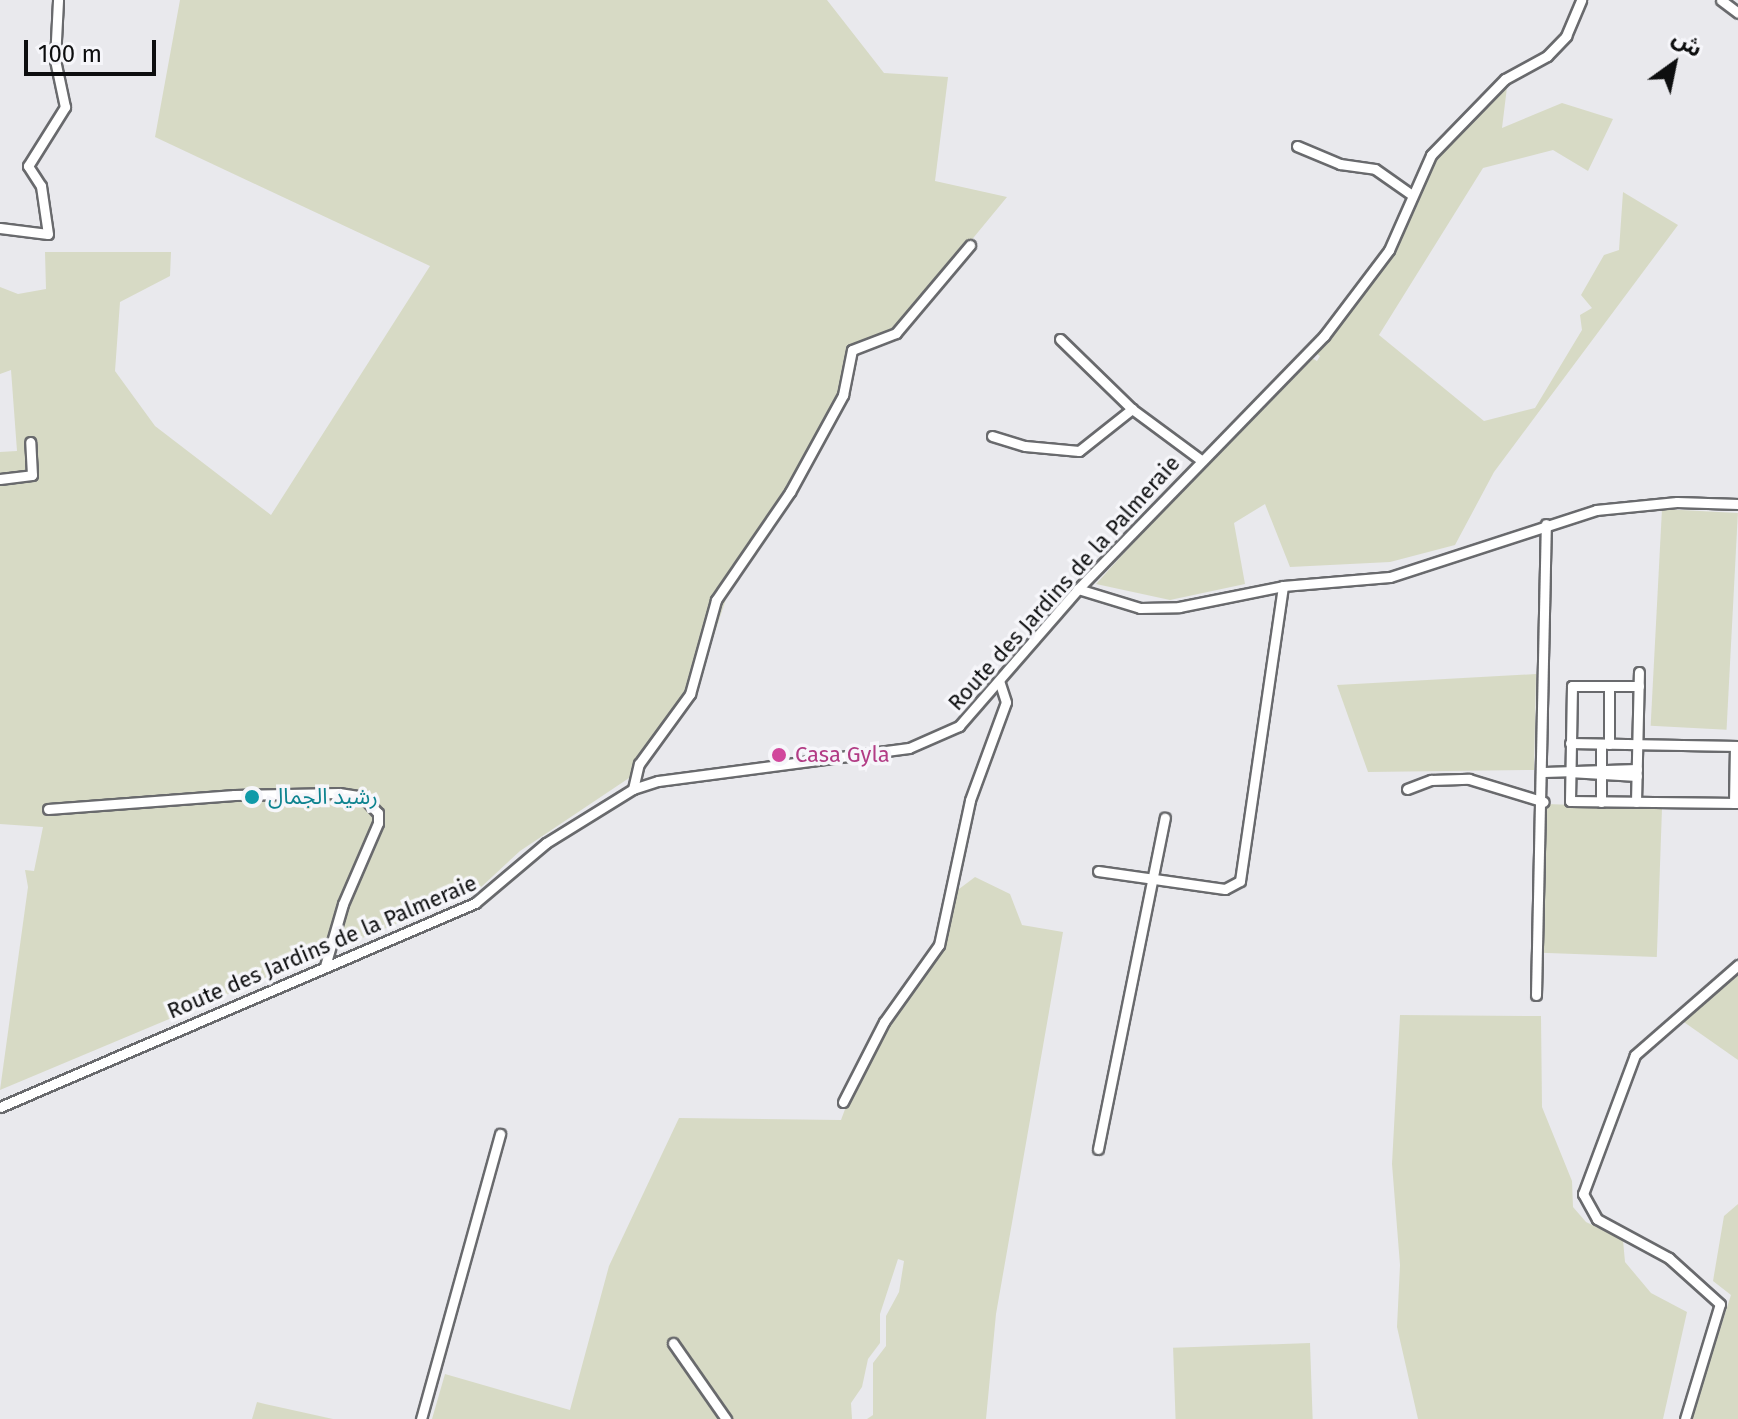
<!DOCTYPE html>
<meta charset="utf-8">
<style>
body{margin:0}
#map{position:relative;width:1738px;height:1419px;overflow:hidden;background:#e9e9ed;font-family:"Fira Sans","Noto Sans Arabic",sans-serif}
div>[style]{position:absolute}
.green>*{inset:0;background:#d7dac5;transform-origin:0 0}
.roads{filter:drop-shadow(2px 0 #696a6d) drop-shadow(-2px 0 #696a6d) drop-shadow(0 2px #696a6d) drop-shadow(0 -2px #696a6d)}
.minor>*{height:9px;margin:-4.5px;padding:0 4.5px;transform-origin:4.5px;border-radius:4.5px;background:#fff}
.dots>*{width:22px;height:22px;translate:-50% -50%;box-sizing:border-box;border:4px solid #f6f6fa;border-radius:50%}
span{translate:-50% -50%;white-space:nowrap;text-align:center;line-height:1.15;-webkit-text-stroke:7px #f6f6fa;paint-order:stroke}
.street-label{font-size:22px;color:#0d0e0f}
.hotel-label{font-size:22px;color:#b23c85}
.left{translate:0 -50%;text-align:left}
.culture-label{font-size:22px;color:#0d838f}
.north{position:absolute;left:1634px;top:24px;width:80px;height:80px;-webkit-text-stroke:6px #f6f6fa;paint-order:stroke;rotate:33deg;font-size:22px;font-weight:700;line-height:32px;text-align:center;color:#0d0e0f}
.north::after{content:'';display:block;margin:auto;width:28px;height:36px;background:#0d0e0f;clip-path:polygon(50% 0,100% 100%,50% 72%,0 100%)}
.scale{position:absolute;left:24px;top:40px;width:132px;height:36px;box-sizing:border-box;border:4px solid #0d0e0f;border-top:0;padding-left:10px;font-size:24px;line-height:28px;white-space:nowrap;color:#0d0e0f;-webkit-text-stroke:6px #f6f6fa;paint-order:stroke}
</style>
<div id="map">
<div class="green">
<div style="clip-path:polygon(180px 0,827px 0,884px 73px,948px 77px,935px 181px,1007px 197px,885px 345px,861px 348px,787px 504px,730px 587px,698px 683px,678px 724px,644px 768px,520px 851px,479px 889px,0 1090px,28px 887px,25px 870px,34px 871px,43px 827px,0 824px,0 452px,17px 451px,11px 370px,0 374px,0 287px,18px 294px,46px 289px,45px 252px,171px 252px,170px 276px,120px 302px,115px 371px,155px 426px,271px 515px,430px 266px,155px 137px)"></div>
<div style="clip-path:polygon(1508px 79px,1502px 128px,1562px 103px,1613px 119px,1588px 171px,1553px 150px,1483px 168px,1379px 335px,1484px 421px,1535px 408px,1582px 330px,1580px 315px,1592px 308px,1581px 295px,1604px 255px,1619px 250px,1623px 192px,1678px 225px,1494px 472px,1455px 545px,1390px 562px,1290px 567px,1265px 504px,1234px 523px,1245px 584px,1170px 600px,1096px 584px,1269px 393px,1308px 356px,1317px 361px,1320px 356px,1314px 352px,1393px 256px,1434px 157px)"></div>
<div style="left:1662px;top:509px;width:76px;height:217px;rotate:3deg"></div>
<div style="clip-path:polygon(1536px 674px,1534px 770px,1368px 772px,1337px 685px)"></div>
<div style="left:1662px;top:808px;width:149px;height:116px;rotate:92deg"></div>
<div style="clip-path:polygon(975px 877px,1010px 894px,1022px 925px,1063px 932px,996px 1314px,986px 1419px,867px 1419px,873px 1415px,873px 1363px,886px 1346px,886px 1316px,899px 1292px,904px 1261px,898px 1259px,880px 1314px,880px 1343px,868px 1359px,862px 1387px,851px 1403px,852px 1419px,432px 1419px,445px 1374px,570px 1410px,609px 1266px,679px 1118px,841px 1120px,857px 1077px,889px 1020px,940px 955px,955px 892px)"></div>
<div style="clip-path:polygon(1738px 970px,1738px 1060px,1681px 1020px)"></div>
<div style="clip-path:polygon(1400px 1015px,1541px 1016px,1542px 1107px,1572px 1181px,1573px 1207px,1586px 1222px,1623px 1240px,1625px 1262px,1651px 1293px,1687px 1312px,1663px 1419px,1418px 1419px,1397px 1327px,1400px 1265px,1392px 1164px)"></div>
<div style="clip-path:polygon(1738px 1204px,1738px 1419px,1691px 1419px,1731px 1295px,1713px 1281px,1724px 1216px)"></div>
<div style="left:1310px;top:1343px;width:76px;height:137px;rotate:88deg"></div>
<div style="clip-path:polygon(257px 1402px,265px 1404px,333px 1419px,252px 1419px)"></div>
</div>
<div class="roads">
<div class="minor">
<div style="left:1721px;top:0;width:21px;rotate:37deg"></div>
<div style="left:1297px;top:146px;width:47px;rotate:22.7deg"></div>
<div style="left:1340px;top:164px;width:35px;rotate:8deg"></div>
<div style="left:1375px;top:169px;width:45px;rotate:35.1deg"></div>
<div style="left:0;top:228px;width:48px;rotate:7.1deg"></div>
<div style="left:48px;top:234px;width:49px;rotate:-98.3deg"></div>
<div style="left:41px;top:186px;width:24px;rotate:-123deg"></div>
<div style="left:28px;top:166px;width:70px;rotate:-57.9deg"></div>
<div style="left:65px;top:107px;width:48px;rotate:-102deg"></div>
<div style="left:55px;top:60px;width:60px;rotate:-87.1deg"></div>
<div style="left:1060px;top:339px;width:100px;rotate:44.2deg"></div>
<div style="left:1132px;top:409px;width:86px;rotate:36.5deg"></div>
<div style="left:992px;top:436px;width:34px;rotate:17deg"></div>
<div style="left:1025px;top:446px;width:54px;rotate:5.3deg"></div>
<div style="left:1079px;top:451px;width:68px;rotate:-38.4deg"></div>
<div style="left:0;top:479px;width:32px;rotate:-7deg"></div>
<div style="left:32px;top:475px;width:33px;rotate:-93deg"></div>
<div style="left:1078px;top:589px;width:65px;rotate:17deg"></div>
<div style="left:1140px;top:608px;width:39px;rotate:-1deg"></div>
<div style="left:1179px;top:607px;width:106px;rotate:-11.4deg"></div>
<div style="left:1283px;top:586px;width:107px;rotate:-4.8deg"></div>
<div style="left:1390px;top:577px;width:217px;rotate:-18deg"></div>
<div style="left:1596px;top:510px;width:81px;rotate:-5.6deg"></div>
<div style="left:1677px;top:502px;width:61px;rotate:1.9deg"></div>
<div style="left:1639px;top:686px;width:67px;rotate:180deg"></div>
<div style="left:1572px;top:686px;width:115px;rotate:91deg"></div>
<div style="left:1570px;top:801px;width:168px;rotate:0.7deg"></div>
<div style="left:1570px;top:743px;width:168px;rotate:1deg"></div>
<div style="left:1601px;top:744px;width:58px;rotate:90deg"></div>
<div style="left:1609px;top:744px;width:58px;rotate:-90deg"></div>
<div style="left:1544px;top:772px;width:93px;rotate:-1.8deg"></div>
<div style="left:1569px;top:772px;width:68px;rotate:3.4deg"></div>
<div style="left:633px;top:789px;width:26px;rotate:-77deg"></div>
<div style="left:639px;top:764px;width:87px;rotate:-53.9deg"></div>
<div style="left:690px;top:694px;width:98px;rotate:-74.5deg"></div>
<div style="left:716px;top:600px;width:131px;rotate:-55.6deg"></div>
<div style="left:790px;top:492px;width:111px;rotate:-61.3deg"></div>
<div style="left:843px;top:395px;width:46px;rotate:-78.7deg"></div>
<div style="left:852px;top:350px;width:47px;rotate:-21.1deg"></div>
<div style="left:896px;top:333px;width:115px;rotate:-49.9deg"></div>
<div style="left:1407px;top:789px;width:26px;rotate:-21deg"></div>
<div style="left:1431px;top:780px;width:38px;rotate:-2deg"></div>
<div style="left:1469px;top:779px;width:78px;rotate:17deg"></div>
<div style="left:1636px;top:802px;width:130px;rotate:-88.7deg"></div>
<div style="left:1734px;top:803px;width:57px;rotate:-89deg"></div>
<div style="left:48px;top:809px;width:187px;rotate:-4.3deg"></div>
<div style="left:234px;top:795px;width:105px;rotate:-1.1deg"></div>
<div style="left:339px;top:793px;width:24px;rotate:9deg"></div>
<div style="left:363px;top:797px;width:22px;rotate:47deg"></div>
<div style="left:378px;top:813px;width:10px;rotate:90deg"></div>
<div style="left:378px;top:823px;width:88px;rotate:113.4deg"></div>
<div style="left:343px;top:904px;width:65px;rotate:106.2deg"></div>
<div style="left:1098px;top:871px;width:128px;rotate:8.1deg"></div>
<div style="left:1225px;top:889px;width:17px;rotate:-28deg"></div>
<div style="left:1240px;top:881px;width:298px;rotate:-81.7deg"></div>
<div style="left:1536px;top:995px;width:471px;rotate:-88.8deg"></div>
<div style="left:843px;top:1102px;width:90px;rotate:-62.9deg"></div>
<div style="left:884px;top:1022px;width:95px;rotate:-54.5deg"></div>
<div style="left:939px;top:945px;width:148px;rotate:-77.9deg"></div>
<div style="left:970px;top:800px;width:104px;rotate:-69.8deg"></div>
<div style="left:1006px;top:702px;width:22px;rotate:-108deg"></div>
<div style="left:0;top:1107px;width:517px;rotate:-23.24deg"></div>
<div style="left:475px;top:903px;width:93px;rotate:-40.2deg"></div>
<div style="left:546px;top:843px;width:102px;rotate:-31.8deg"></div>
<div style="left:633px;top:789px;width:26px;rotate:-18deg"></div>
<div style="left:658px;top:781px;width:253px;rotate:-7.5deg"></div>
<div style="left:909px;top:748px;width:55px;rotate:-23.7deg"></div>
<div style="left:959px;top:726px;width:181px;rotate:-49deg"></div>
<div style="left:1078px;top:589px;width:353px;rotate:-45.8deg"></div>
<div style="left:1324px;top:336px;width:108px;rotate:-52.9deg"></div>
<div style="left:1389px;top:250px;width:104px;rotate:-66.1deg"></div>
<div style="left:1431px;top:155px;width:106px;rotate:-45.8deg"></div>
<div style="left:1505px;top:79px;width:48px;rotate:-28.7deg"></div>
<div style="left:1547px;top:56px;width:28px;rotate:-46deg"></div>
<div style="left:1566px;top:36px;width:39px;rotate:-67deg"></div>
<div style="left:1098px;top:1149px;width:338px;rotate:-78.6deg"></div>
<div style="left:673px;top:1343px;width:93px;rotate:55.1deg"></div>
<div style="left:421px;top:1419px;width:296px;rotate:-74.5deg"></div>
<div style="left:1685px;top:1419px;width:120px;rotate:-73.1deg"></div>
<div style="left:1720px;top:1304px;width:69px;rotate:-138deg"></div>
<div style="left:1669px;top:1258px;width:82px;rotate:-151.6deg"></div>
<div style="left:1597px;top:1219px;width:29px;rotate:-119deg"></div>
<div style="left:1583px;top:1194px;width:148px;rotate:-69.5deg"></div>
<div style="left:1635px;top:1055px;width:137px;rotate:-41.1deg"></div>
</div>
</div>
<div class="dots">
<div style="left:779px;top:755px;background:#d1479c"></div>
<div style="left:252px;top:797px;background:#0f9aa8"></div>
</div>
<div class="street-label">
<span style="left:1064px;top:583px;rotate:-48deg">Route des Jardins de la Palmeraie</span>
<span style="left:322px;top:947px;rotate:-23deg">Route des Jardins de la Palmeraie</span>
</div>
<div class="hotel-label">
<span class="left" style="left:795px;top:755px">Casa Gyla</span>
</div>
<div class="culture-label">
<span class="left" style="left:268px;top:797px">رشيد الجمال</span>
</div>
<div class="north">ش</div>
<div class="scale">100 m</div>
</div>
